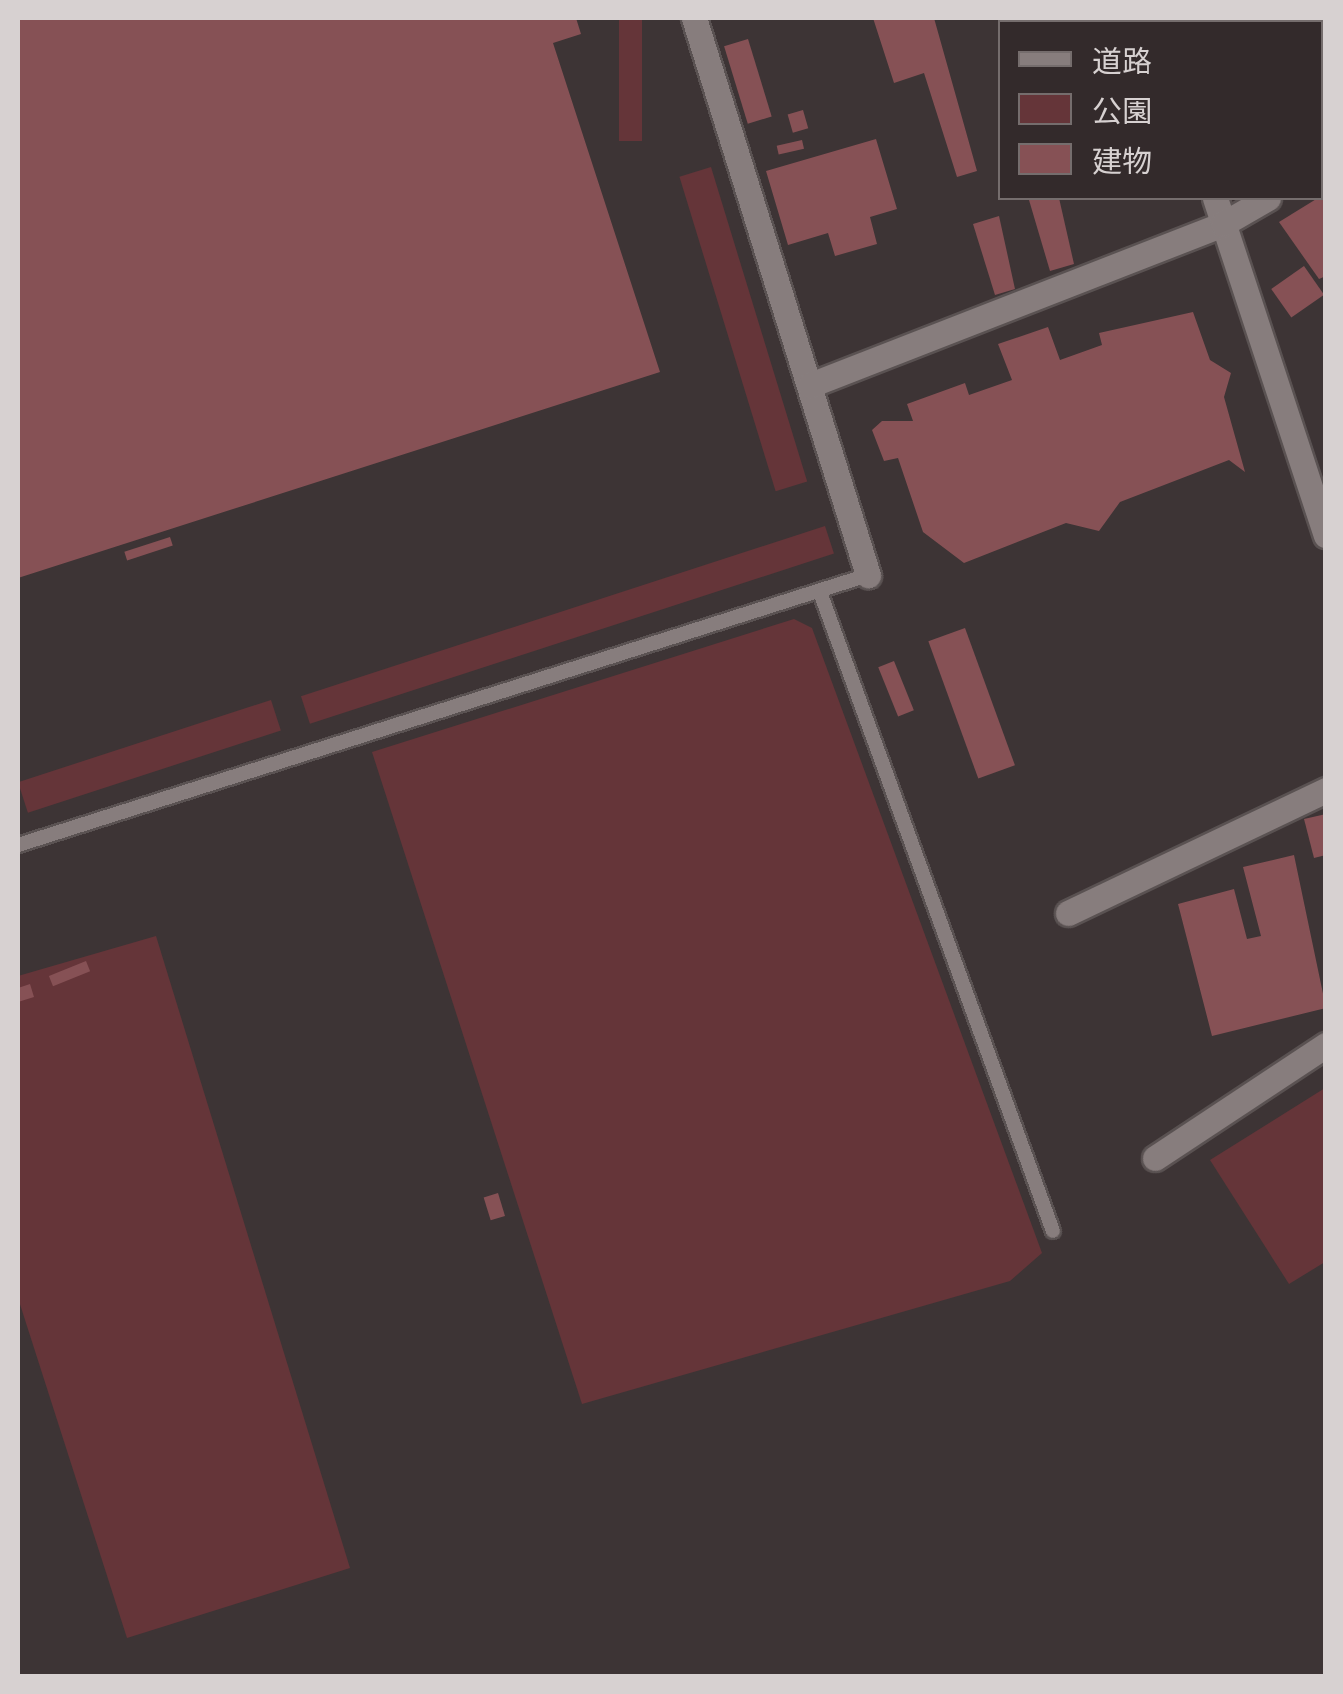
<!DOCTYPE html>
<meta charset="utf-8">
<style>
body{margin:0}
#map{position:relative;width:1343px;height:1694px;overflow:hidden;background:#3d3435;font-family:Mulish,"Noto Sans JP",sans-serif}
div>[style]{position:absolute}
.green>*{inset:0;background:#653539;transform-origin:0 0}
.building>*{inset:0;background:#865155;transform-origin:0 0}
.roads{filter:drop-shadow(2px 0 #5a5252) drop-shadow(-2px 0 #5a5252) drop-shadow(0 2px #5a5252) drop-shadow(0 -2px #5a5252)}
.service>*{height:14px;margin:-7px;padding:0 7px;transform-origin:7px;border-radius:7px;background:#877d7d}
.minor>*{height:25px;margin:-12.5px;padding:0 12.5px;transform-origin:12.5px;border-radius:12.5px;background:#877d7d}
span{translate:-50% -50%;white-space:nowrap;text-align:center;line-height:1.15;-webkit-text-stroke:9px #332a2b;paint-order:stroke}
.frame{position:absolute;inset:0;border:20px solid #d7d1d1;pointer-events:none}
.legend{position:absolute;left:998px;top:20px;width:325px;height:180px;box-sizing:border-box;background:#332a2b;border:2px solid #756d6d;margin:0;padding:12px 18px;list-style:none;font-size:30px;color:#d7d1d1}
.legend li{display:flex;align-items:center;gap:20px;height:50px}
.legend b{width:50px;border:2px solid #756d6d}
</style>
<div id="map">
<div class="green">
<div style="left:619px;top:18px;width:23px;height:123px"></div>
<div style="left:711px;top:167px;width:329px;height:33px;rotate:73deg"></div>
<div style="left:825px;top:526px;width:29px;height:551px;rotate:72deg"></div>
<div style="clip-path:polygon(794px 619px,812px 628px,1042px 1253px,1010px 1281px,582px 1404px,372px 752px)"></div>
<div style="left:271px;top:700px;width:32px;height:266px;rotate:72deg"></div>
<div style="clip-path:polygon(156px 936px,350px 1568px,127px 1638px,18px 1298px,18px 976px)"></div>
<div style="clip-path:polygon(1325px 1088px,1325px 1262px,1289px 1284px,1210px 1160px)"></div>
</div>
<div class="building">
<div style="clip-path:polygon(18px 18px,576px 18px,581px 34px,553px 43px,660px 372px,18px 578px)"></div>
<div style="clip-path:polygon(873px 18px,934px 18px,977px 171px,957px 177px,924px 73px,894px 83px)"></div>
<div style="left:1249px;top:18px;width:52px;height:4px"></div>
<div style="clip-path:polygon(1320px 25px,1326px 36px,1320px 64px)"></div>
<div style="left:748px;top:39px;width:81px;height:25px;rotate:73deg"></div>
<div style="left:1326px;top:78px;width:47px;height:6px;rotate:90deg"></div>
<div style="left:803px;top:110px;width:19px;height:16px;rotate:74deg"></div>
<div style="clip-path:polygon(876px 139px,897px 209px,870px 217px,877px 244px,835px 256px,828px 233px,788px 245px,766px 171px)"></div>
<div style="left:802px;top:140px;width:9px;height:26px;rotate:77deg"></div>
<div style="clip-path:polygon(1326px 193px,1326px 276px,1319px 279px,1279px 222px)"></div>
<div style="clip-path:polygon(1059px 198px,1074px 264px,1050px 271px,1029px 200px)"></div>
<div style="clip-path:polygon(999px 216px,1015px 289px,995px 295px,973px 224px)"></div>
<div style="left:1304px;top:266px;width:35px;height:40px;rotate:55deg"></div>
<div style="clip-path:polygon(1193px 312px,1210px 360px,1231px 373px,1224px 397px,1245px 472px,1229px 460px,1120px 502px,1099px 531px,1066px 523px,964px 563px,923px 532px,898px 458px,884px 461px,872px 430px,882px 421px,913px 421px,907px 404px,965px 383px,969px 395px,1012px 380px,998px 344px,1048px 327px,1060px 360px,1102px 345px,1099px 333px)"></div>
<div style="left:170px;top:537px;width:9px;height:48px;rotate:72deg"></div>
<div style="left:965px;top:628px;width:146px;height:39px;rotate:70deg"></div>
<div style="left:894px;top:661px;width:53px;height:17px;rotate:68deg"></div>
<div style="clip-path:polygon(1326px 814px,1326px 855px,1314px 858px,1304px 819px)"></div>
<div style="clip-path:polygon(1294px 855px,1326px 1008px,1212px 1036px,1178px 904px,1234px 889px,1247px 939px,1261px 936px,1243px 867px)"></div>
<div style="left:86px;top:961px;width:11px;height:40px;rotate:68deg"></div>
<div style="clip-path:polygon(30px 984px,34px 997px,18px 1002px,18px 988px)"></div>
<div style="left:498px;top:1193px;width:24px;height:15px;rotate:73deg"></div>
</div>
<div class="roads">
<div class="service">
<div style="left:820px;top:592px;width:680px;rotate:69.97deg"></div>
<div style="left:18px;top:845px;width:892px;rotate:-17.62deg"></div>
</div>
<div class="minor">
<div style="left:694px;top:18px;width:584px;rotate:72.65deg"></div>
<div style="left:1160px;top:18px;width:4px;rotate:63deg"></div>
<div style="left:1320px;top:166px;width:7px;rotate:-27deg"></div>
<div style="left:1215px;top:198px;width:355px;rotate:71.8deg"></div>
<div style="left:810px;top:385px;width:443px;rotate:-21.3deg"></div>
<div style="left:1223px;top:224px;width:52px;rotate:-30deg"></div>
<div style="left:1068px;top:913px;width:286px;rotate:-25.5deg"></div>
<div style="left:1155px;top:1158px;width:205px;rotate:-33.5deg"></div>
</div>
</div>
<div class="frame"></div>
<ul class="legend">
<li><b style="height:12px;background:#877d7d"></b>道路</li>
<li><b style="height:28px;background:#653539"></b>公園</li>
<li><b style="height:28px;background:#865155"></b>建物</li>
</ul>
</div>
